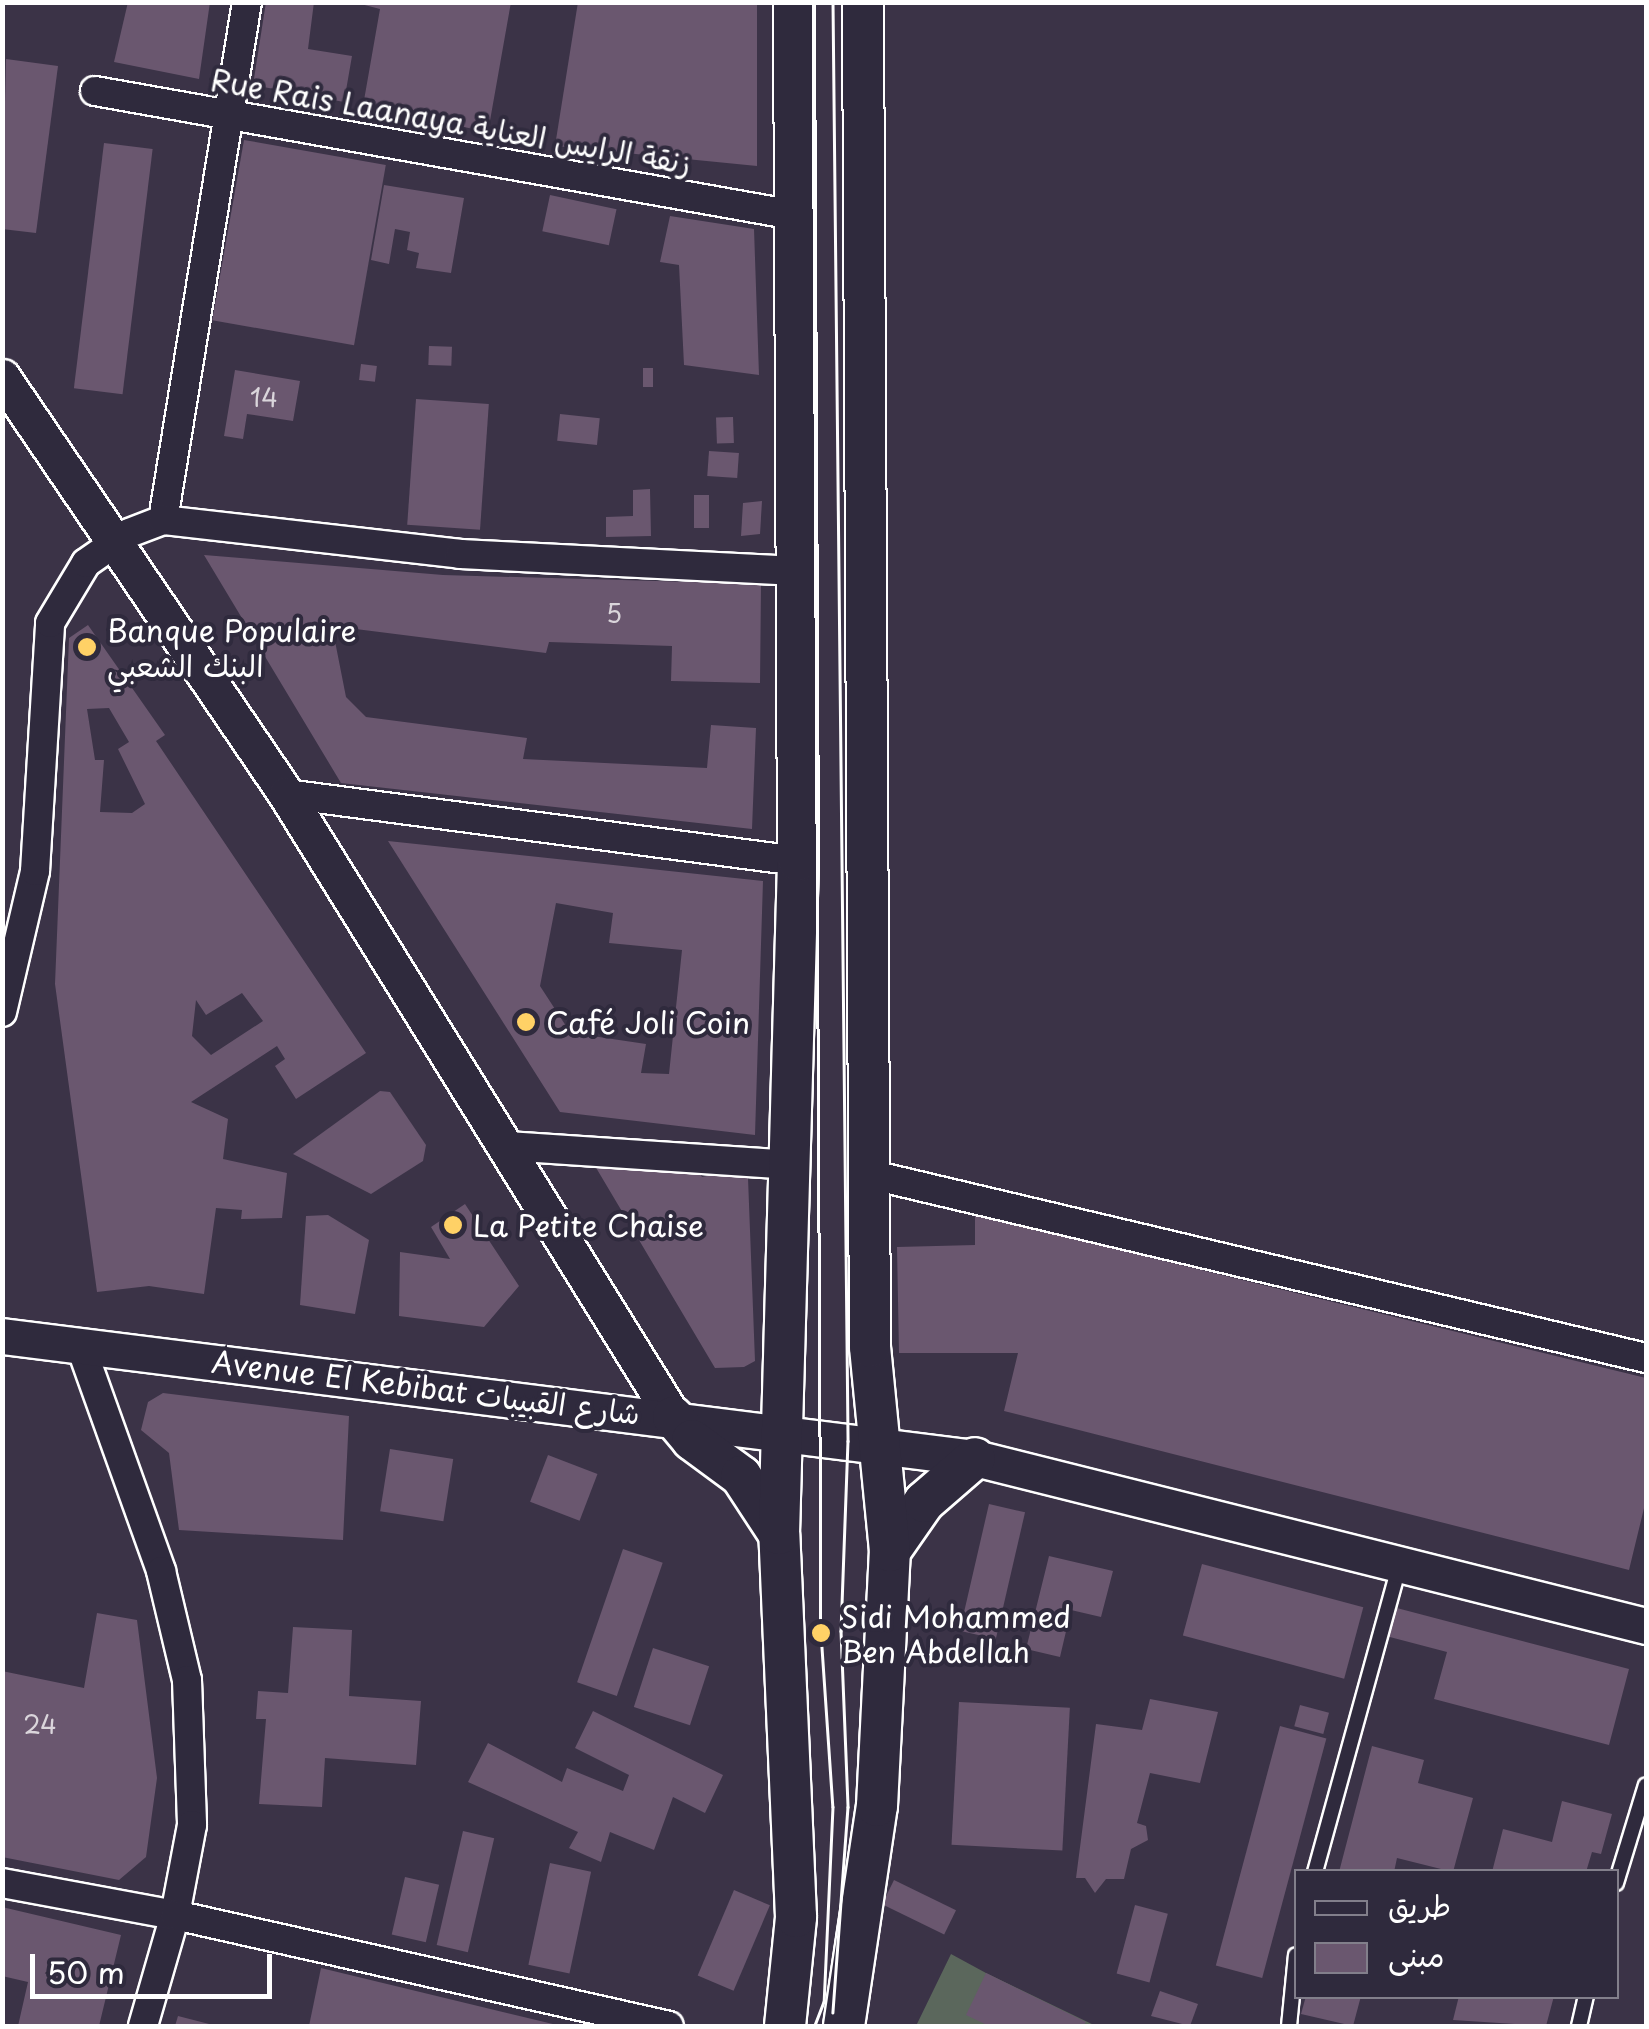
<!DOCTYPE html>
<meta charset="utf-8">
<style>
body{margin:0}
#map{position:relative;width:1649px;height:2029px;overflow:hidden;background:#3b3347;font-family:"Playpen Sans","Playpen Sans Arabic",sans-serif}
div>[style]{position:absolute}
.green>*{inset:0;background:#5b675c}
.building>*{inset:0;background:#6a576f;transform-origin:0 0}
.roads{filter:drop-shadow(2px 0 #fff) drop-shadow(-2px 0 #fff) drop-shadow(0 2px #fff) drop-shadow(0 -2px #fff)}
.service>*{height:14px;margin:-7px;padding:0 7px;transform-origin:7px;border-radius:7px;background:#2f2a3d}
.minor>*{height:28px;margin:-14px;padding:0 14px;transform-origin:14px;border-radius:14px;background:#2f2a3d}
.tertiary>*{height:35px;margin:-17.5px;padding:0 17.5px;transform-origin:17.5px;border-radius:17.5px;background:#2f2a3d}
.secondary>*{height:40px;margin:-20px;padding:0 20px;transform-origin:20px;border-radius:20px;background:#2f2a3d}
.tram>*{height:2.5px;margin:-1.25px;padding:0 1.25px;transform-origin:1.25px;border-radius:1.25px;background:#fff}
.dots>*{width:28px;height:28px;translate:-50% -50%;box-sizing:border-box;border:5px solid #2f2a3d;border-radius:50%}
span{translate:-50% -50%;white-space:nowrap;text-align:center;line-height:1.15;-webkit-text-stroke:8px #2f2a3d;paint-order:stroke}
.number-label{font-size:25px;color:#dad5db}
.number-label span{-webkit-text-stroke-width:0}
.street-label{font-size:30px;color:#fff}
.poi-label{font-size:30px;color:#fff}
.left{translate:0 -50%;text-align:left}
.frame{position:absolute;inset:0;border:5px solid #fff;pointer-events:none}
.legend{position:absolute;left:1294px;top:1869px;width:325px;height:130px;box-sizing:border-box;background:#2f2a3d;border:2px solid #827f8b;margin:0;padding:12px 18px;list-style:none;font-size:30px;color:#fff}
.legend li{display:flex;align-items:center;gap:20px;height:50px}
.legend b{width:50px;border:2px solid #827f8b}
.scale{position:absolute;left:30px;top:1954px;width:242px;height:45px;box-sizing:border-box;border:5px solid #fff;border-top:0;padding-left:12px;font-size:30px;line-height:35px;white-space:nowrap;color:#fff;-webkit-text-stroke:8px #2f2a3d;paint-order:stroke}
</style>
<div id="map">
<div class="green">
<div style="clip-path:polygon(951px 1954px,986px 1973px,1096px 2026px,916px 2026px)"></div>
</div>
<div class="building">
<div style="clip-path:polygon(128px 2px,210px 2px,199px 79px,114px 62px)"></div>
<div style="clip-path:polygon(266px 2px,314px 2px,308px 49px,352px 56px,344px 102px,253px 85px)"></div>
<div style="clip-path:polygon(353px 2px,511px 2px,488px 132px,363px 106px,380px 9px)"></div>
<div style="clip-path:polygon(578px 2px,757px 2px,757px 166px,555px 146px)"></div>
<div style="clip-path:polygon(6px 59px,58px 66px,36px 233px,2px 229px)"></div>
<div style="left:244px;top:140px;width:144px;height:183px;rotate:10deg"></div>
<div style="left:104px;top:143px;width:49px;height:247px;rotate:7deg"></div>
<div style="clip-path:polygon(384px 185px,464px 198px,451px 273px,416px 268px,419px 253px,407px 250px,410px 232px,395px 229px,389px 264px,371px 260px)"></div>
<div style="left:550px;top:195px;width:68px;height:37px;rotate:12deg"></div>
<div style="clip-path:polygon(670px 216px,754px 229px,759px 375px,684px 365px,679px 265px,660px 262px)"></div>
<div style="left:429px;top:346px;width:23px;height:19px;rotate:2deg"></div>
<div style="left:361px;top:364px;width:16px;height:16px;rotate:7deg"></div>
<div style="left:643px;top:368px;width:10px;height:19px"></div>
<div style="clip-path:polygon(235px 370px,300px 381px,293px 421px,247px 414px,243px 439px,224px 436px)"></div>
<div style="left:416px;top:399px;width:73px;height:126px;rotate:4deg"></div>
<div style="left:560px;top:414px;width:40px;height:27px;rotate:6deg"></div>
<div style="left:733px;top:417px;width:26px;height:17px;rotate:88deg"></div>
<div style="left:709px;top:451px;width:30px;height:25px;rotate:4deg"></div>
<div style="clip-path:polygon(650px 489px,651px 536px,606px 537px,606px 517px,633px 516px,633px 490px)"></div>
<div style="left:694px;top:495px;width:15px;height:33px"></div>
<div style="clip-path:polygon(762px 501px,760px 534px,741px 536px,743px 503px)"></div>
<div style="clip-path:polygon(204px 555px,443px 575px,761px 584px,760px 683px,671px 681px,672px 646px,549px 642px,546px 653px,332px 626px,346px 697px,366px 717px,527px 738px,523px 759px,707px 768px,711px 725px,756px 728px,752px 829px,341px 783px)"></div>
<div style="clip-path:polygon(evenodd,88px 625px,165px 735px,156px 741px,366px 1053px,296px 1099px,275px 1066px,285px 1059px,277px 1046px,191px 1102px,228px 1119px,223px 1159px,287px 1173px,282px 1218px,241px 1219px,242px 1210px,216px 1208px,204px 1294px,149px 1286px,97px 1292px,55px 984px,69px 638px,88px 625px,109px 708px,129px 742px,118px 749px,145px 804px,132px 813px,100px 812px,104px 760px,95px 760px,87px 709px,109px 708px,88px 625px,242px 993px,263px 1021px,211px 1055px,192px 1036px,196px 1000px,206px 1015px,242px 993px)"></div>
<div style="clip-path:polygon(evenodd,388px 841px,763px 881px,755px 1135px,560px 1112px,388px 841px,556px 903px,613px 913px,609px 943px,682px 950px,669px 1074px,641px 1073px,646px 1044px,572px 1033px,566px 1026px,540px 986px,556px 903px)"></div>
<div style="clip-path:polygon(380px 1091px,390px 1092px,426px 1145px,423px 1161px,371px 1194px,293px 1154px)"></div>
<div style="clip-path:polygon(694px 1164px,702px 1177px,742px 1169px,748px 1178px,755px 1361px,744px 1367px,715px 1368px,595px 1166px)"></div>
<div style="clip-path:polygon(465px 1204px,519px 1286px,484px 1327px,399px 1316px,400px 1252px,450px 1259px,431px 1227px)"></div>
<div style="clip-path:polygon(328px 1215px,369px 1240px,355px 1314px,300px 1305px,306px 1216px)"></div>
<div style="clip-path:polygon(975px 1215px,1646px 1378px,1646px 1500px,1629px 1570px,1004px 1411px,1018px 1353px,899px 1353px,897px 1247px,975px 1245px)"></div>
<div style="clip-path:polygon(163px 1393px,349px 1416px,343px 1540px,179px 1530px,169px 1453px,141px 1430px,148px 1402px)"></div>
<div style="left:390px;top:1449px;width:64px;height:63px;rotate:9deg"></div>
<div style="left:548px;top:1455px;width:53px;height:50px;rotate:21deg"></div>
<div style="left:989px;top:1504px;width:37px;height:130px;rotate:13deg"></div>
<div style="left:623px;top:1549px;width:42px;height:141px;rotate:19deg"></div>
<div style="clip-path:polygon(1049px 1556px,1113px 1571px,1101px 1617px,1071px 1610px,1060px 1657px,1026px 1649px)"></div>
<div style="left:1202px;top:1564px;width:167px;height:74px;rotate:15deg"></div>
<div style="clip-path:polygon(1393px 1607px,1629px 1669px,1609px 1745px,1434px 1699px,1447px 1652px,1386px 1636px)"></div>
<div style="clip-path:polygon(97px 1613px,137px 1620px,157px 1778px,146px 1857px,119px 1880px,2px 1857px,2px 1671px,84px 1688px)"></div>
<div style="clip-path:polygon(293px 1627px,352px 1630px,349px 1696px,421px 1701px,416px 1765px,325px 1758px,322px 1807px,259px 1804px,266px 1719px,256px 1719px,258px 1691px,288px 1693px)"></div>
<div style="left:653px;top:1648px;width:59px;height:62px;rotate:18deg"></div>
<div style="clip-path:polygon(1150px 1699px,1218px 1712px,1200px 1783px,1150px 1773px,1137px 1823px,1146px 1826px,1148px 1840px,1131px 1849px,1124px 1879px,1106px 1879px,1095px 1893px,1085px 1878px,1076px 1878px,1096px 1724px,1142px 1730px)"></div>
<div style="left:959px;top:1702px;width:111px;height:143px;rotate:3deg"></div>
<div style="left:1300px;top:1705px;width:30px;height:22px;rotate:15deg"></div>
<div style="clip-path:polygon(593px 1711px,723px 1775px,705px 1813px,673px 1797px,654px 1850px,610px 1832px,601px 1862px,569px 1848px,578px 1832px,468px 1782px,488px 1743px,562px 1782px,567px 1768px,623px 1791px,629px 1775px,575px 1748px)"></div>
<div style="left:1280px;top:1726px;width:48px;height:248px;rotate:15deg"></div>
<div style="clip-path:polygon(1372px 1746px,1424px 1760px,1418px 1783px,1473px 1798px,1453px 1872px,1397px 1858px,1394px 1872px,1339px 1872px)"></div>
<div style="clip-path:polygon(1562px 1801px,1612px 1814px,1601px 1854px,1592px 1852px,1586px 1872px,1492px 1872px,1503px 1829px,1552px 1842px)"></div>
<div style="left:463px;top:1831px;width:32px;height:117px;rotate:13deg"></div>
<div style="left:550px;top:1863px;width:42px;height:104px;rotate:12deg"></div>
<div style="left:405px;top:1877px;width:35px;height:59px;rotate:13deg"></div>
<div style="left:894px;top:1880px;width:69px;height:27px;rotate:26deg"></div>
<div style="left:734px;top:1890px;width:39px;height:93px;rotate:23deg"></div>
<div style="left:1135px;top:1905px;width:34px;height:71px;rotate:15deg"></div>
<div style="clip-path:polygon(2px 1907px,121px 1935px,99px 2026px,18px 2026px,28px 1982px,2px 1976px)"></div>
<div style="clip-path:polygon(321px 1968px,557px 2025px,557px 2026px,309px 2026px)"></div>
<div style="clip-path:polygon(986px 1973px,1086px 2022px,1083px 2026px,989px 2026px,966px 2015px)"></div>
<div style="clip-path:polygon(1160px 1991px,1198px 2004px,1190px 2026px,1151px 2016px)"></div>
<div style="clip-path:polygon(1306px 1996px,1361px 1996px,1353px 2026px,1301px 2014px)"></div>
<div style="clip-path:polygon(1459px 1996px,1554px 1996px,1546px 2026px,1453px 2020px)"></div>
<div style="clip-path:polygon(178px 2016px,213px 2025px,213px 2026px,175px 2026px)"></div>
</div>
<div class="roads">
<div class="service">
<div style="left:1315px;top:1872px;width:320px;rotate:-74.6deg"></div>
<div style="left:1616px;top:1883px;width:102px;rotate:-73deg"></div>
<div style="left:1289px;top:2026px;width:71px;rotate:-84.4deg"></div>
<div style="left:1579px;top:2026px;width:31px;rotate:-77deg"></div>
</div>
<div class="minor">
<div style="left:95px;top:91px;width:710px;rotate:10.06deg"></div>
<div style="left:163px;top:520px;width:525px;rotate:-80.79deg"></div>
<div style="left:286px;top:794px;width:516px;rotate:7.46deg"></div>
<div style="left:2px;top:1012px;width:145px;rotate:-76.8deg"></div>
<div style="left:35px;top:871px;width:248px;rotate:-86.5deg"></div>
<div style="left:50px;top:623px;width:70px;rotate:-59deg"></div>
<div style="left:86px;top:563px;width:52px;rotate:-34.9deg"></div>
<div style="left:129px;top:533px;width:36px;rotate:-21deg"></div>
<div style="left:163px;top:520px;width:299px;rotate:6.5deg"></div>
<div style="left:460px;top:554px;width:338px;rotate:2.9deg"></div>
<div style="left:506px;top:1146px;width:288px;rotate:3.8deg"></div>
<div style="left:868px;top:1174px;width:799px;rotate:13.31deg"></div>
<div style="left:81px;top:1347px;width:238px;rotate:70.3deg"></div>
<div style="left:161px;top:1571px;width:112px;rotate:76.6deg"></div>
<div style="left:187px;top:1680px;width:145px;rotate:88deg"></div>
<div style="left:192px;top:1825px;width:92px;rotate:100.7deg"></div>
<div style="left:175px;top:1915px;width:116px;rotate:106.1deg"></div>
<div style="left:2px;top:1883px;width:176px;rotate:10.5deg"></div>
<div style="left:175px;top:1915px;width:506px;rotate:12.66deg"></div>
</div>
<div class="tertiary">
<div style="left:2px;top:377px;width:505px;rotate:55.74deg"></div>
<div style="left:286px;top:794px;width:733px;rotate:58.15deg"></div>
<div style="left:2px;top:1336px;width:981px;rotate:7.15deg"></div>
<div style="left:975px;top:1458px;width:692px;rotate:14.06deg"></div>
</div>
<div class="secondary">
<div style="left:673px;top:1417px;width:30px;rotate:50deg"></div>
<div style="left:692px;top:1440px;width:61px;rotate:36.3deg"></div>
<div style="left:741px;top:1476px;width:69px;rotate:56.8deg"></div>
<div style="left:890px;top:1551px;width:60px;rotate:-55.2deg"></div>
<div style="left:924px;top:1502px;width:67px;rotate:-40.8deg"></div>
<div style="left:785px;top:2026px;width:110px;rotate:-84.2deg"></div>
<div style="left:796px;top:1917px;width:383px;rotate:-92.5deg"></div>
<div style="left:779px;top:1534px;width:673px;rotate:-88.38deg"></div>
<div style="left:798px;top:861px;width:859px;rotate:-90.27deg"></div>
<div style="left:844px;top:2026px;width:222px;rotate:-81.5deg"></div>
<div style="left:877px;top:1806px;width:255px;rotate:-87.1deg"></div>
<div style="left:890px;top:1551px;width:205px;rotate:-95.6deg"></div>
<div style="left:870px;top:1347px;width:1345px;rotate:-90.3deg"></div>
</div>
</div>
<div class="tram">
<div style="left:813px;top:2px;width:1631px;rotate:89.72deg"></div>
<div style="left:821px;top:1633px;width:174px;rotate:86.1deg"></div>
<div style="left:833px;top:1807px;width:195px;rotate:92.6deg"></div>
<div style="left:824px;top:2002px;width:26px;rotate:111deg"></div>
<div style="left:833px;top:2px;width:1439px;rotate:89.4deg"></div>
<div style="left:848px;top:1441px;width:190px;rotate:92.1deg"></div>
<div style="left:841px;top:1631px;width:176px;rotate:87.7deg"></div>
<div style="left:848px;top:1807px;width:206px;rotate:94.2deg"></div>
</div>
<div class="dots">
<div style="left:87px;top:647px;background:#ffd166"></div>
<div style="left:526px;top:1022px;background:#ffd166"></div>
<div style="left:453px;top:1225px;background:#ffd166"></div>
<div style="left:821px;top:1633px;background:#ffd166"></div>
</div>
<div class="number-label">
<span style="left:264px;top:397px">14</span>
<span style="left:614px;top:613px">5</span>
<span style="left:40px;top:1724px">24</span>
</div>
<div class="street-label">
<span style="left:451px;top:121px;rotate:10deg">Rue Rais Laanaya زنقة الرايس العناية</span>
<span style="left:426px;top:1387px;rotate:7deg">Avenue El Kebibat شارع القبيبات</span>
</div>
<div class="poi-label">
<span class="left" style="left:107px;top:647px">Banque Populaire<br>البنك الشعبي</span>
<span class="left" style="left:546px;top:1022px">Café Joli Coin</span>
<span class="left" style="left:473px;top:1225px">La Petite Chaise</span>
<span class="left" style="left:841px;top:1633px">Sidi Mohammed<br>Ben Abdellah</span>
</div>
<div class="frame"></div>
<ul class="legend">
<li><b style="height:12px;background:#2f2a3d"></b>طريق</li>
<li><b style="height:28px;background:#6a576f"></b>مبنى</li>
</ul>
<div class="scale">50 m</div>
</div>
